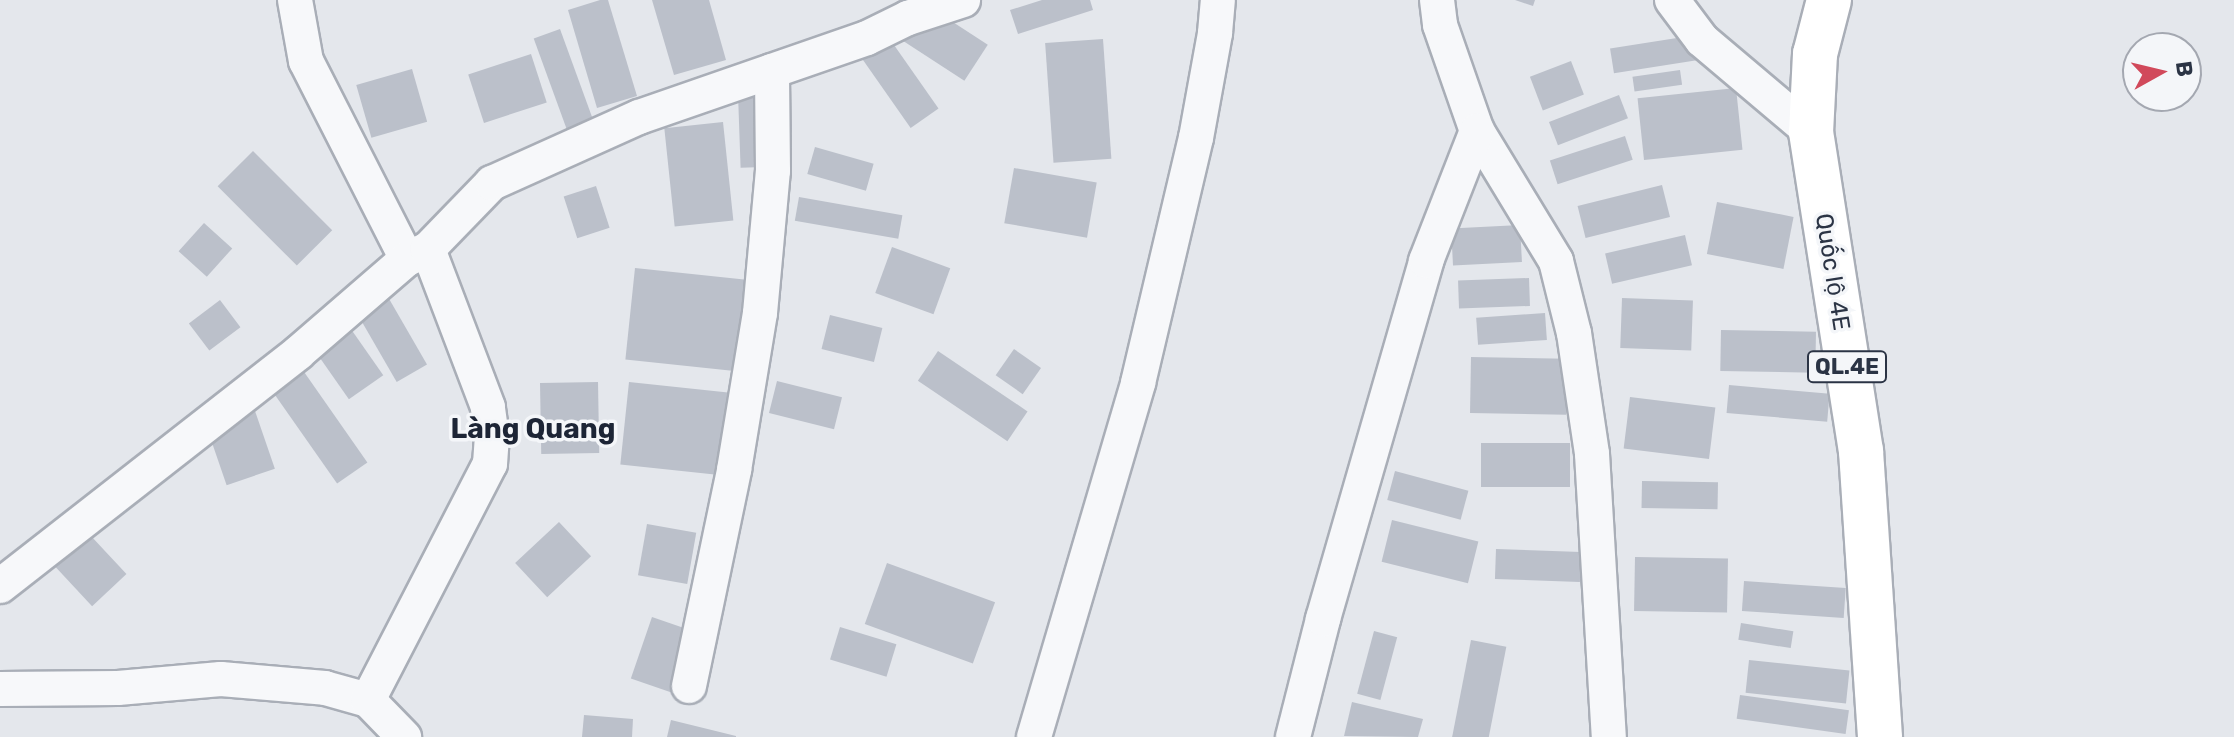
<!DOCTYPE html>
<meta charset="utf-8">
<style>
body{margin:0}
#map{position:relative;width:2234px;height:737px;overflow:hidden;background:#e4e7ec;font-family:Rubik,sans-serif}
div>[style]{position:absolute}
.building>*{inset:0;background:#bbc0ca;transform-origin:0 0}
.roads{filter:drop-shadow(2px 0 #a9aeb7) drop-shadow(-2px 0 #a9aeb7) drop-shadow(0 2px #a9aeb7) drop-shadow(0 -2px #a9aeb7)}
.minor>*{height:34px;margin:-17px;padding:0 17px;transform-origin:17px;border-radius:17px;background:#f7f8fa}
.primary>*{height:44px;margin:-22px;padding:0 22px;transform-origin:22px;border-radius:22px;background:#fff}
span{translate:-50% -50%;white-space:nowrap;text-align:center;line-height:1.15;-webkit-text-stroke:7px #f4f6f9;paint-order:stroke}
.shield-label span{padding:2px 6px;background:#f4f6f9;border:2px solid;border-radius:6px;-webkit-text-stroke-width:0}
.shield-label{font-size:22px;color:#2b3445;font-weight:700}
.street-label{font-size:24px;color:#2b3445}
.quarter-label{font-size:28px;color:#1d2536;font-weight:700}
.north{position:absolute;left:2122px;top:32px;width:80px;height:80px;box-sizing:border-box;background:#f4f6f9;border:2px solid #a4a8b1;border-radius:50%;rotate:82deg;font-size:22px;font-weight:700;line-height:32px;text-align:center;color:#2b3445}
.north::after{content:'';display:block;margin:auto;width:28px;height:36px;background:#d1495b;clip-path:polygon(50% 0,100% 100%,50% 72%,0 100%)}
</style>
<div id="map">
<div class="building">
<div style="clip-path:polygon(600px 0,608px 0,637px 96px,597px 108px,568px 10px)"></div>
<div style="clip-path:polygon(652px 0,709px 0,726px 60px,674px 75px)"></div>
<div style="left:919px;top:0;width:82px;height:43px;rotate:33deg"></div>
<div style="clip-path:polygon(1042px 0,1090px 0,1093px 10px,1018px 34px,1010px 10px)"></div>
<div style="clip-path:polygon(1515px 0,1535px 0,1533px 6px)"></div>
<div style="left:880px;top:25px;width:102px;height:34px;rotate:55deg"></div>
<div style="left:560px;top:29px;width:99px;height:28px;rotate:70deg"></div>
<div style="left:1696px;top:35px;width:25px;height:87px;rotate:81deg"></div>
<div style="left:1103px;top:39px;width:120px;height:58px;rotate:86deg"></div>
<div style="left:531px;top:54px;width:51px;height:66px;rotate:72deg"></div>
<div style="left:1571px;top:61px;width:36px;height:44px;rotate:69deg"></div>
<div style="left:412px;top:69px;width:55px;height:58px;rotate:74deg"></div>
<div style="left:1680px;top:70px;width:15px;height:48px;rotate:82deg"></div>
<div style="left:1736px;top:88px;width:62px;height:99px;rotate:84deg"></div>
<div style="left:764px;top:93px;width:74px;height:26px;rotate:88deg"></div>
<div style="left:1619px;top:95px;width:25px;height:75px;rotate:69deg"></div>
<div style="left:723px;top:122px;width:99px;height:59px;rotate:84deg"></div>
<div style="left:1625px;top:136px;width:25px;height:79px;rotate:72deg"></div>
<div style="left:815px;top:147px;width:61px;height:28px;rotate:16deg"></div>
<div style="left:253px;top:151px;width:112px;height:50px;rotate:45deg"></div>
<div style="left:1014px;top:168px;width:84px;height:56px;rotate:10deg"></div>
<div style="left:1662px;top:185px;width:33px;height:87px;rotate:76deg"></div>
<div style="left:596px;top:186px;width:44px;height:34px;rotate:72deg"></div>
<div style="left:799px;top:197px;width:105px;height:24px;rotate:10deg"></div>
<div style="left:1717px;top:202px;width:78px;height:53px;rotate:11deg"></div>
<div style="left:204px;top:223px;width:38px;height:38px;rotate:42deg"></div>
<div style="left:1520px;top:225px;width:37px;height:69px;rotate:87deg"></div>
<div style="left:1685px;top:235px;width:31px;height:82px;rotate:77deg"></div>
<div style="left:892px;top:247px;width:62px;height:49px;rotate:20deg"></div>
<div style="left:635px;top:268px;width:112px;height:92px;rotate:6deg"></div>
<div style="left:1529px;top:278px;width:28px;height:71px;rotate:88deg"></div>
<div style="left:388px;top:297px;width:78px;height:35px;rotate:60deg"></div>
<div style="left:1622px;top:298px;width:71px;height:50px;rotate:2deg"></div>
<div style="left:220px;top:300px;width:34px;height:39px;rotate:53deg"></div>
<div style="left:1545px;top:313px;width:27px;height:69px;rotate:86deg"></div>
<div style="left:830px;top:315px;width:54px;height:35px;rotate:14deg"></div>
<div style="left:346px;top:322px;width:65px;height:42px;rotate:55deg"></div>
<div style="left:1721px;top:330px;width:95px;height:41px;rotate:1deg"></div>
<div style="left:1014px;top:349px;width:33px;height:32px;rotate:35deg"></div>
<div style="left:938px;top:351px;width:108px;height:36px;rotate:34deg"></div>
<div style="left:1471px;top:357px;width:96px;height:56px;rotate:1deg"></div>
<div style="left:302px;top:369px;width:114px;height:37px;rotate:55deg"></div>
<div style="left:777px;top:381px;width:67px;height:33px;rotate:14deg"></div>
<div style="left:598px;top:382px;width:71px;height:58px;rotate:89deg"></div>
<div style="left:629px;top:382px;width:109px;height:83px;rotate:6deg"></div>
<div style="left:1729px;top:385px;width:101px;height:28px;rotate:5deg"></div>
<div style="left:1630px;top:397px;width:86px;height:52px;rotate:7deg"></div>
<div style="left:255px;top:411px;width:61px;height:51px;rotate:71deg"></div>
<div style="left:1481px;top:443px;width:89px;height:44px"></div>
<div style="left:1395px;top:471px;width:76px;height:30px;rotate:15deg"></div>
<div style="left:1642px;top:481px;width:76px;height:27px;rotate:1deg"></div>
<div style="left:76px;top:520px;width:74px;height:47px;rotate:47deg"></div>
<div style="left:1392px;top:520px;width:89px;height:43px;rotate:14deg"></div>
<div style="left:559px;top:522px;width:47px;height:60px;rotate:47deg"></div>
<div style="left:647px;top:524px;width:50px;height:52px;rotate:10deg"></div>
<div style="left:1496px;top:549px;width:85px;height:30px;rotate:2deg"></div>
<div style="left:1635px;top:557px;width:93px;height:54px;rotate:1deg"></div>
<div style="left:887px;top:563px;width:115px;height:65px;rotate:20deg"></div>
<div style="left:1744px;top:581px;width:102px;height:30px;rotate:4deg"></div>
<div style="left:652px;top:617px;width:43px;height:65px;rotate:19deg"></div>
<div style="left:1741px;top:623px;width:53px;height:17px;rotate:9deg"></div>
<div style="left:840px;top:627px;width:59px;height:34px;rotate:17deg"></div>
<div style="left:1374px;top:631px;width:24px;height:65px;rotate:15deg"></div>
<div style="left:1471px;top:640px;width:36px;height:99px;rotate:11deg"></div>
<div style="left:1749px;top:660px;width:101px;height:33px;rotate:6deg"></div>
<div style="left:1740px;top:695px;width:110px;height:24px;rotate:8deg"></div>
<div style="clip-path:polygon(1352px 702px,1423px 719px,1418px 737px,1344px 736px)"></div>
<div style="clip-path:polygon(584px 715px,633px 719px,632px 737px,582px 737px)"></div>
<div style="clip-path:polygon(671px 720px,736px 736px,736px 737px,667px 737px)"></div>
</div>
<div class="roads">
<div class="minor">
<div style="left:295px;top:0;width:62px;rotate:79.8deg"></div>
<div style="left:306px;top:61px;width:222px;rotate:63deg"></div>
<div style="left:1437px;top:0;width:25px;rotate:83deg"></div>
<div style="left:1440px;top:25px;width:112px;rotate:70.8deg"></div>
<div style="left:1477px;top:131px;width:152px;rotate:58.7deg"></div>
<div style="left:1556px;top:261px;width:74px;rotate:76deg"></div>
<div style="left:1574px;top:333px;width:122px;rotate:81.5deg"></div>
<div style="left:1592px;top:454px;width:284px;rotate:86.6deg"></div>
<div style="left:1672px;top:0;width:50px;rotate:53.1deg"></div>
<div style="left:1702px;top:40px;width:143px;rotate:40.2deg"></div>
<div style="left:0;top:586px;width:378px;rotate:-38deg"></div>
<div style="left:298px;top:353px;width:144px;rotate:-40.8deg"></div>
<div style="left:407px;top:259px;width:23px;rotate:-25deg"></div>
<div style="left:428px;top:249px;width:92px;rotate:-45.9deg"></div>
<div style="left:492px;top:183px;width:161px;rotate:-24.2deg"></div>
<div style="left:639px;top:117px;width:241px;rotate:-19.1deg"></div>
<div style="left:867px;top:38px;width:46px;rotate:-26deg"></div>
<div style="left:908px;top:18px;width:58px;rotate:-18.1deg"></div>
<div style="left:689px;top:686px;width:221px;rotate:-78.2deg"></div>
<div style="left:734px;top:470px;width:159px;rotate:-80.6deg"></div>
<div style="left:760px;top:313px;width:143px;rotate:-84.8deg"></div>
<div style="left:773px;top:171px;width:100px;rotate:-90.6deg"></div>
<div style="left:0;top:689px;width:118px;rotate:-0.5deg"></div>
<div style="left:118px;top:688px;width:103px;rotate:-5deg"></div>
<div style="left:221px;top:679px;width:104px;rotate:4.9deg"></div>
<div style="left:325px;top:688px;width:45px;rotate:15.6deg"></div>
<div style="left:368px;top:700px;width:52px;rotate:45.8deg"></div>
<div style="left:368px;top:700px;width:266px;rotate:-62.7deg"></div>
<div style="left:490px;top:464px;width:27px;rotate:-86deg"></div>
<div style="left:492px;top:437px;width:30px;rotate:-98deg"></div>
<div style="left:488px;top:407px;width:169px;rotate:-110.8deg"></div>
<div style="left:1034px;top:737px;width:369px;rotate:-73.6deg"></div>
<div style="left:1138px;top:383px;width:252px;rotate:-76.7deg"></div>
<div style="left:1196px;top:138px;width:107px;rotate:-79.7deg"></div>
<div style="left:1215px;top:33px;width:33px;rotate:-85deg"></div>
<div style="left:1293px;top:737px;width:122px;rotate:-75.7deg"></div>
<div style="left:1323px;top:619px;width:373px;rotate:-73.9deg"></div>
<div style="left:1426px;top:261px;width:140px;rotate:-68.6deg"></div>
</div>
<div class="primary">
<div style="left:1829px;top:0;width:56px;rotate:104.5deg"></div>
<div style="left:1815px;top:54px;width:78px;rotate:92.9deg"></div>
<div style="left:1811px;top:132px;width:323px;rotate:81.1deg"></div>
<div style="left:1861px;top:451px;width:287px;rotate:86.2deg"></div>
</div>
</div>
<div class="shield-label">
<span style="left:1847px;top:367px">QL.4E</span>
</div>
<div class="street-label">
<span style="left:1832px;top:272px;rotate:81deg">Quốc lộ 4E</span>
</div>
<div class="quarter-label">
<span style="left:533px;top:429px">Làng Quang</span>
</div>
<div class="north">B</div>
</div>
